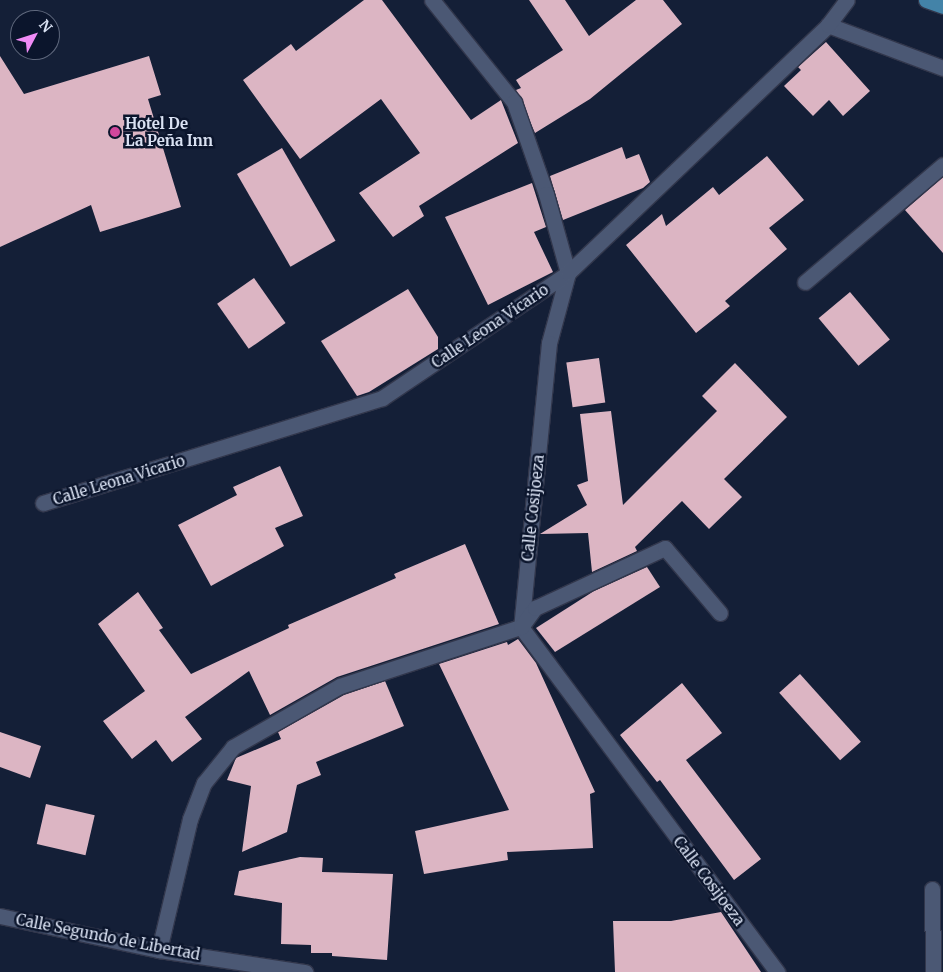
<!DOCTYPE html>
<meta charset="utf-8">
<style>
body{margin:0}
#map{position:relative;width:943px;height:972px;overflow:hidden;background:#141f37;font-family:Merriweather,serif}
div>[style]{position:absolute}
.building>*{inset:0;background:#dcb5c3;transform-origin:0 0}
.roads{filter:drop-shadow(1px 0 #32374c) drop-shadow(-1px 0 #32374c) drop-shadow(0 1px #32374c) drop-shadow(0 -1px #32374c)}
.lane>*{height:15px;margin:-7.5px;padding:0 7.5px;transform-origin:7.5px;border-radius:7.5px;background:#4b5874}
.street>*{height:15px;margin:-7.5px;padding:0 7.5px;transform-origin:7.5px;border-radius:7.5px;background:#4b5874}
.primary>*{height:15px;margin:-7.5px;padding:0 7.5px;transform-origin:7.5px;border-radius:7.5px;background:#4383a8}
.dots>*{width:14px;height:14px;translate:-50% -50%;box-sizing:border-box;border:2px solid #0b152c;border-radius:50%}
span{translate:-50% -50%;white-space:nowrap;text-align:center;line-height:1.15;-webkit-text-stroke:5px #0b152c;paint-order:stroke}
.poi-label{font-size:15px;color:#dae2f3;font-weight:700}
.left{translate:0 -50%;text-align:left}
.street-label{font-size:15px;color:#dae2f3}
.north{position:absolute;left:10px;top:10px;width:50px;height:50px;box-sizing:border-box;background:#0b152c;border:1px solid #5e677c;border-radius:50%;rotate:50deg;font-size:14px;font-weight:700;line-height:20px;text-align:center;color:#dae2f3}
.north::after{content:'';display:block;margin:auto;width:18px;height:22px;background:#f08bf6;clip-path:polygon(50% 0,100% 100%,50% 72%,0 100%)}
</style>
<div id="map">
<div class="building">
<div style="clip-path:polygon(364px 0,382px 0,471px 120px,501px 100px,518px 143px,419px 206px,424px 216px,393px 237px,359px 193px,420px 153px,381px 99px,300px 159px,243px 80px,291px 44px,296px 51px)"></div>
<div style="clip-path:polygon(529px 0,565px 0,589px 36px,636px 0,663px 0,682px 24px,590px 99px,535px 133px,516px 90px,521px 88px,516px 80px,563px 50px)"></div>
<div style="clip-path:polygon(826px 42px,870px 91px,843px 116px,829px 100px,813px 116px,784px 86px,801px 70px,798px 67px)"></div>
<div style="clip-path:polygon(0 56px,24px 94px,149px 56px,161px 95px,148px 99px,181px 207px,100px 232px,91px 205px,0 247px)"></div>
<div style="clip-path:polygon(622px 147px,626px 159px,639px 154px,650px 182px,643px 188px,563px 220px,550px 176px)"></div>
<div style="left:282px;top:148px;width:107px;height:52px;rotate:60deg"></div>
<div style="clip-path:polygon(767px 156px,804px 200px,769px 228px,787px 249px,725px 301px,730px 306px,696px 333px,626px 245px,662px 214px,666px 226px,713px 187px,719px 195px)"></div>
<div style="clip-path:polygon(943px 177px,943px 253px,905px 210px)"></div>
<div style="clip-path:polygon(532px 183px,546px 227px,534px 232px,553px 272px,488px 305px,445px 217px)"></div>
<div style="left:254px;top:278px;width:55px;height:45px;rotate:55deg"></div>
<div style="clip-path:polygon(408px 289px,438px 337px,438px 349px,369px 392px,357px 396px,321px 341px)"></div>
<div style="left:850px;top:292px;width:62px;height:41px;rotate:50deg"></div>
<div style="left:599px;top:358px;width:45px;height:33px;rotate:82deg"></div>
<div style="clip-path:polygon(735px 363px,787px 417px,724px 479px,742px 497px,709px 529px,682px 501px,635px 547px,637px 551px,592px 572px,588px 533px,540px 534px,587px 505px,577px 485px,588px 481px,580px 414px,611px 411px,623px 505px,717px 411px,702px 396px)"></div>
<div style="clip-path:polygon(280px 466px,303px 516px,275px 528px,284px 546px,211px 586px,178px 525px,237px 495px,233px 487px)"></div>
<div style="clip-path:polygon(465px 544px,499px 624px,337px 677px,270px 715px,249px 671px,185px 717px,202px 739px,172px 762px,156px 740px,132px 759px,103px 721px,145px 691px,98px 624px,138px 592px,163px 628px,159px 630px,191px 674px,289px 628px,288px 625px,396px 578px,394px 574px)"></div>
<div style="clip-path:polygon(647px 567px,660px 587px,555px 652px,536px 628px,594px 591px)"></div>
<div style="clip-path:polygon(518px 639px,536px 663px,595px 792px,590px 794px,593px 848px,507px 852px,508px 860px,424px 874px,415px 831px,509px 810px,439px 664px,507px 642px,508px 645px)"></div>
<div style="left:800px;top:674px;width:91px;height:28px;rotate:48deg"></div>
<div style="clip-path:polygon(385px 681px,404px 726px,316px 762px,321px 775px,297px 785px,287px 832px,242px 852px,251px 786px,227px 780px,236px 758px,281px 739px,278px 732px,344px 695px)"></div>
<div style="clip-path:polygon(682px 683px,722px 733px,686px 760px,761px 859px,734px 880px,660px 780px,657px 782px,620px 735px)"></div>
<div style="clip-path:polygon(0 732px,41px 746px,30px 778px,0 767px)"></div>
<div style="left:46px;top:804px;width:50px;height:41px;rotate:13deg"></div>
<div style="clip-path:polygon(300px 857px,323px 858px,322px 872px,393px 874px,387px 960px,332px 956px,332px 953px,311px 953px,311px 945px,281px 944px,282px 903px,234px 895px,239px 871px)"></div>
<div style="clip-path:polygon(721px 912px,761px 972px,615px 972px,613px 921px,671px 921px)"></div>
</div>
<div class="roads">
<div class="lane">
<div style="left:932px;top:889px;width:83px;rotate:89.3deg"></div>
</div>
<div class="street">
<div style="left:432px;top:0;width:131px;rotate:51.2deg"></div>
<div style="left:514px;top:102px;width:97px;rotate:70.8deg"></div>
<div style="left:546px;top:194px;width:82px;rotate:74.4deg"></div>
<div style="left:568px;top:273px;width:73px;rotate:105.2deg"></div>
<div style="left:549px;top:343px;width:285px;rotate:95.6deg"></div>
<div style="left:521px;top:627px;width:430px;rotate:53.4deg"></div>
<div style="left:828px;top:25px;width:123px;rotate:20.5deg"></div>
<div style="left:805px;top:282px;width:181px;rotate:-40.3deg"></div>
<div style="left:43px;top:503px;width:355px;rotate:-17.2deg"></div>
<div style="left:382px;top:398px;width:224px;rotate:-33.9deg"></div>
<div style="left:568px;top:273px;width:359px;rotate:-43.6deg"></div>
<div style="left:828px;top:25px;width:31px;rotate:-53deg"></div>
<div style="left:0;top:916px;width:163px;rotate:12.1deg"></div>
<div style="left:159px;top:950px;width:148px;rotate:8.6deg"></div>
<div style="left:159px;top:950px;width:135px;rotate:-76.7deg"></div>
<div style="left:190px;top:819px;width:39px;rotate:-69deg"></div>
<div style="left:204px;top:783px;width:46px;rotate:-51.1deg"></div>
<div style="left:233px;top:747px;width:123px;rotate:-29.7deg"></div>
<div style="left:340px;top:686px;width:190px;rotate:-18.1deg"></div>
<div style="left:521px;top:627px;width:24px;rotate:-54deg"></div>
<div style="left:535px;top:608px;width:143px;rotate:-24.8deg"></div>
<div style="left:665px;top:548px;width:85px;rotate:49.8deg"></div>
</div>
<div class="primary">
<div style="left:926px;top:0;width:18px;rotate:19deg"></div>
</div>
</div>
<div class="dots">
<div style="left:115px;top:132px;background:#d1479c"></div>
</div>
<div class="poi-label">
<span class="left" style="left:125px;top:132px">Hotel De<br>La Peña Inn</span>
</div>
<div class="street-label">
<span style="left:490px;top:326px;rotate:-34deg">Calle Leona Vicario</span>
<span style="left:119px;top:480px;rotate:-17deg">Calle Leona Vicario</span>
<span style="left:533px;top:508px;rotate:-84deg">Calle Cosijoeza</span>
<span style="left:709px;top:881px;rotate:53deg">Calle Cosijoeza</span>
<span style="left:108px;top:937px;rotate:11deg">Calle Segundo de Libertad</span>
</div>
<div class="north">N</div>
</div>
